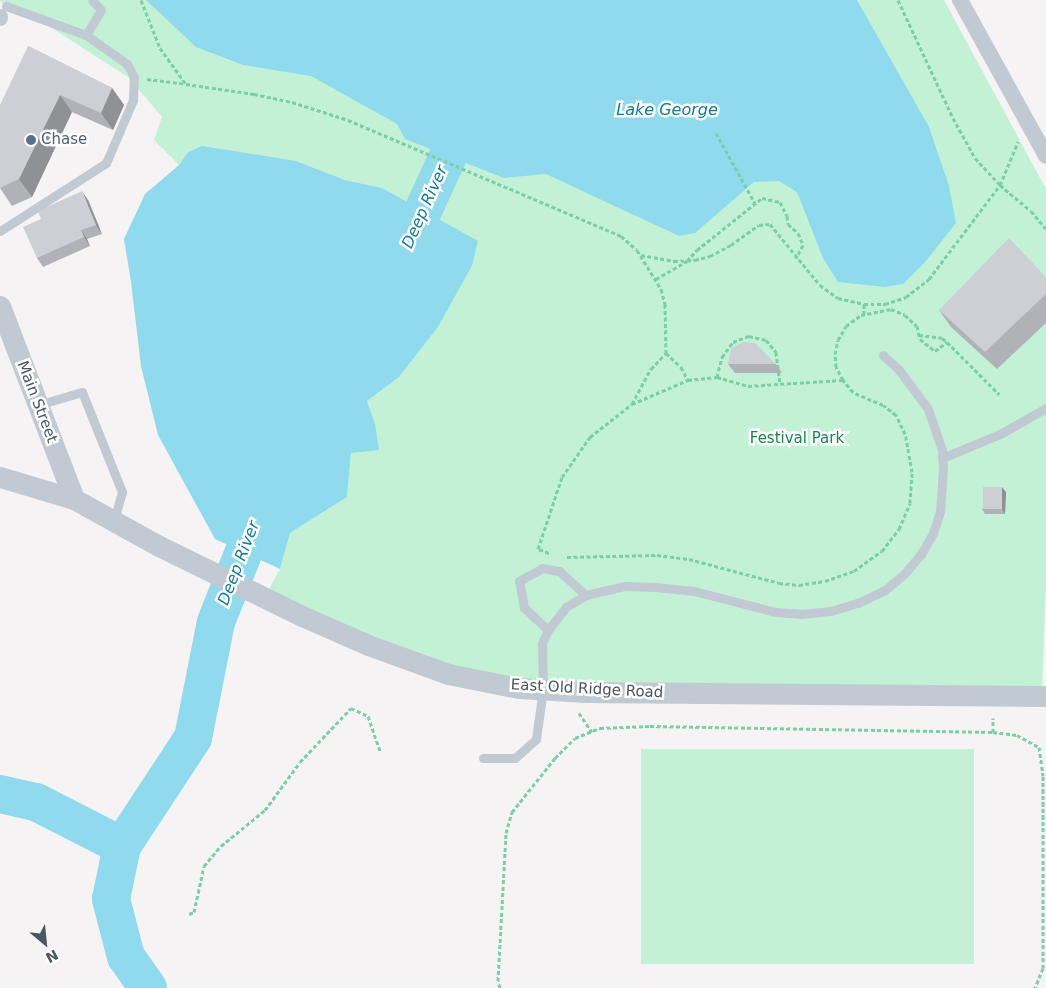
<!DOCTYPE html>
<style>
body{margin:0}
#map{position:relative;width:1046px;height:988px;overflow:hidden;background:#f5f3f3;font-family:"DejaVu Sans",sans-serif}
div>[style]{position:absolute}
.green>*{inset:0;background:#c3f1d5;transform-origin:0 0}
.water>*{inset:0;background:#90daee}
.river>*{height:38px;margin:-19px;padding:0 19px;transform-origin:19px;border-radius:19px;background:#90daee}
.path>*{height:3px;margin-top:-1.5px;transform-origin:0;background:repeating-linear-gradient(90deg,#7ad0a6 0 4px,transparent 0 6.5px)}
.service>*{height:9px;margin:-4.5px;padding:0 4.5px;transform-origin:4.5px;border-radius:4.5px;background:#c1cad2}
.minor>*{height:16px;margin:-8px;padding:0 8px;transform-origin:8px;border-radius:8px;background:#c1cad2}
.tertiary>*{height:21px;margin:-10.5px;padding:0 10.5px;transform-origin:10.5px;border-radius:10.5px;background:#c1cad2}
.wall>*{inset:0;background:#b0b2b7}
.shaded-wall>*{inset:0;background:#909195}
.building>*{inset:0;background:#cdcfd5;transform-origin:0 0}
.dots>*{width:14px;height:14px;translate:-50% -50%;box-sizing:border-box;border:2px solid #fff;border-radius:50%}
span{translate:-50% -50%;white-space:nowrap;text-align:center;line-height:1.15;-webkit-text-stroke:5px #fff;paint-order:stroke}
.service-label{font-size:15px;color:#4e5e75}
.left{translate:0 -50%;text-align:left}
.street-label{font-size:15px;color:#4a5661}
.park-label{font-size:15px;color:#17864f}
.water-label{font-size:16px;color:#0c7c9b;font-style:italic}
.north{position:absolute;left:20px;top:918px;width:50px;height:50px;-webkit-text-stroke:4px #fff;paint-order:stroke;rotate:152deg;font-size:14px;font-weight:700;line-height:20px;text-align:center;color:#4a5661}
.north::after{content:'';display:block;margin:auto;width:18px;height:22px;background:#4a5661;clip-path:polygon(50% 0,100% 100%,50% 72%,0 100%)}
</style>
<div id="map">
<div class="green">
<div style="clip-path:polygon(0 0,944px 0,1046px 189px,1046px 581px,1042px 691px,568px 684px,505px 678px,443px 664px,309px 611px,268px 591px,280px 569px,290px 533px,347px 497px,351px 453px,375px 424px,367px 401px,399px 377px,438px 327px,472px 266px,382px 188px,345px 180px,296px 161px,188px 152px,179px 165px,154px 140px,162px 117px,128px 77px,44px 23px,6px 9px)"></div>
<div style="left:974px;top:749px;width:215px;height:333px;rotate:90deg"></div>
</div>
<div class="water">
<div style="clip-path:polygon(146px 0,857px 0,929px 127px,949px 186px,956px 223px,926px 261px,903px 284px,885px 287px,838px 282px,823px 258px,797px 192px,779px 181px,754px 182px,695px 233px,679px 236px,546px 174px,504px 178px,405px 139px,397px 124px,311px 76px,243px 65px,196px 47px)"></div>
<div style="clip-path:polygon(202px 146px,296px 161px,345px 180px,382px 188px,478px 241px,472px 266px,438px 327px,399px 377px,367px 401px,375px 424px,379px 450px,351px 453px,347px 497px,290px 533px,280px 569px,215px 539px,158px 435px,141px 366px,131px 282px,124px 239px,145px 194px,179px 165px,188px 152px)"></div>
</div>
<div class="river">
<div style="left:402px;top:257px;width:113px;rotate:-65.5deg"></div>
<div style="left:0;top:794px;width:37px;rotate:13deg"></div>
<div style="left:36px;top:802px;width:97px;rotate:27.1deg"></div>
<div style="left:148px;top:988px;width:38px;rotate:-125deg"></div>
<div style="left:126px;top:957px;width:60px;rotate:-104.5deg"></div>
<div style="left:111px;top:899px;width:54px;rotate:-78.3deg"></div>
<div style="left:122px;top:846px;width:129px;rotate:-56.7deg"></div>
<div style="left:193px;top:738px;width:118px;rotate:-78.8deg"></div>
<div style="left:216px;top:622px;width:128px;rotate:-68.4deg"></div>
</div>
<div class="path">
<div style="left:141px;top:0;width:52px;rotate:68.4deg"></div>
<div style="left:160px;top:48px;width:44px;rotate:54.2deg"></div>
<div style="left:186px;top:84px;width:69px;rotate:8.4deg"></div>
<div style="left:254px;top:94px;width:39px;rotate:12deg"></div>
<div style="left:292px;top:102px;width:59px;rotate:17.8deg"></div>
<div style="left:348px;top:120px;width:297px;rotate:23deg"></div>
<div style="left:621px;top:236px;width:21px;rotate:41deg"></div>
<div style="left:637px;top:250px;width:46px;rotate:58.4deg"></div>
<div style="left:661px;top:289px;width:16px;rotate:75deg"></div>
<div style="left:665px;top:304px;width:49px;rotate:88.8deg"></div>
<div style="left:666px;top:353px;width:21px;rotate:43deg"></div>
<div style="left:681px;top:367px;width:15px;rotate:62deg"></div>
<div style="left:688px;top:380px;width:29px;rotate:-6deg"></div>
<div style="left:717px;top:377px;width:32px;rotate:16deg"></div>
<div style="left:748px;top:386px;width:95px;rotate:-3.6deg"></div>
<div style="left:843px;top:380px;width:15px;rotate:-118deg"></div>
<div style="left:836px;top:367px;width:13px;rotate:-94deg"></div>
<div style="left:835px;top:354px;width:14px;rotate:-78deg"></div>
<div style="left:838px;top:340px;width:16px;rotate:-60deg"></div>
<div style="left:846px;top:326px;width:19px;rotate:-36deg"></div>
<div style="left:861px;top:315px;width:31px;rotate:-11deg"></div>
<div style="left:891px;top:309px;width:15px;rotate:23deg"></div>
<div style="left:905px;top:315px;width:16px;rotate:43deg"></div>
<div style="left:917px;top:326px;width:13px;rotate:77deg"></div>
<div style="left:920px;top:339px;width:19px;rotate:39deg"></div>
<div style="left:935px;top:351px;width:15px;rotate:-37deg"></div>
<div style="left:947px;top:342px;width:74px;rotate:45deg"></div>
<div style="left:898px;top:0;width:130px;rotate:65deg"></div>
<div style="left:953px;top:118px;width:46px;rotate:61.2deg"></div>
<div style="left:975px;top:158px;width:37px;rotate:47deg"></div>
<div style="left:1000px;top:185px;width:40px;rotate:40deg"></div>
<div style="left:1031px;top:211px;width:23px;rotate:50deg"></div>
<div style="left:147px;top:79px;width:38px;rotate:7deg"></div>
<div style="left:716px;top:133px;width:80px;rotate:60.9deg"></div>
<div style="left:641px;top:255px;width:34px;rotate:10deg"></div>
<div style="left:674px;top:261px;width:21px;rotate:-3deg"></div>
<div style="left:695px;top:260px;width:16px;rotate:-15deg"></div>
<div style="left:710px;top:256px;width:24px;rotate:-28deg"></div>
<div style="left:731px;top:245px;width:34px;rotate:-36deg"></div>
<div style="left:759px;top:225px;width:11px;rotate:-5deg"></div>
<div style="left:770px;top:224px;width:79px;rotate:50.7deg"></div>
<div style="left:820px;top:285px;width:22px;rotate:36deg"></div>
<div style="left:838px;top:298px;width:27px;rotate:13deg"></div>
<div style="left:864px;top:304px;width:11px;rotate:90deg"></div>
<div style="left:656px;top:279px;width:36px;rotate:-30deg"></div>
<div style="left:687px;top:261px;width:15px;rotate:-48deg"></div>
<div style="left:697px;top:250px;width:83px;rotate:-38.7deg"></div>
<div style="left:762px;top:198px;width:18px;rotate:13deg"></div>
<div style="left:780px;top:202px;width:16px;rotate:63deg"></div>
<div style="left:787px;top:216px;width:8px;rotate:83deg"></div>
<div style="left:788px;top:224px;width:13px;rotate:42deg"></div>
<div style="left:798px;top:233px;width:13px;rotate:67deg"></div>
<div style="left:803px;top:245px;width:15px;rotate:118deg"></div>
<div style="left:864px;top:304px;width:21px"></div>
<div style="left:885px;top:304px;width:22px;rotate:-18deg"></div>
<div style="left:906px;top:297px;width:29px;rotate:-38deg"></div>
<div style="left:929px;top:279px;width:118px;rotate:-52.9deg"></div>
<div style="left:1000px;top:185px;width:47px;rotate:-67.3deg"></div>
<div style="left:919px;top:335px;width:23px;rotate:7deg"></div>
<div style="left:942px;top:338px;width:6px;rotate:39deg"></div>
<div style="left:717px;top:377px;width:21px;rotate:-76deg"></div>
<div style="left:722px;top:357px;width:19px;rotate:-54deg"></div>
<div style="left:733px;top:342px;width:17px;rotate:-21deg"></div>
<div style="left:749px;top:336px;width:17px;rotate:13deg"></div>
<div style="left:766px;top:340px;width:16px;rotate:50deg"></div>
<div style="left:776px;top:352px;width:31px;rotate:83deg"></div>
<div style="left:632px;top:404px;width:40px;rotate:-62deg"></div>
<div style="left:651px;top:369px;width:22px;rotate:-47deg"></div>
<div style="left:549px;top:553px;width:12px;rotate:-160deg"></div>
<div style="left:538px;top:549px;width:76px;rotate:-71.6deg"></div>
<div style="left:562px;top:477px;width:49px;rotate:-55deg"></div>
<div style="left:590px;top:437px;width:53px;rotate:-38.2deg"></div>
<div style="left:632px;top:404px;width:61px;rotate:-23.2deg"></div>
<div style="left:567px;top:557px;width:90px;rotate:-1.3deg"></div>
<div style="left:657px;top:555px;width:32px;rotate:7deg"></div>
<div style="left:689px;top:559px;width:93px;rotate:14.9deg"></div>
<div style="left:779px;top:583px;width:20px;rotate:6deg"></div>
<div style="left:799px;top:585px;width:26px;rotate:-9deg"></div>
<div style="left:825px;top:581px;width:31px;rotate:-19deg"></div>
<div style="left:854px;top:571px;width:34px;rotate:-36deg"></div>
<div style="left:882px;top:551px;width:28px;rotate:-52deg"></div>
<div style="left:899px;top:529px;width:28px;rotate:-67deg"></div>
<div style="left:910px;top:503px;width:31px;rotate:-86deg"></div>
<div style="left:912px;top:472px;width:39px;rotate:-100deg"></div>
<div style="left:905px;top:434px;width:21px;rotate:-115deg"></div>
<div style="left:896px;top:415px;width:16px;rotate:-142deg"></div>
<div style="left:883px;top:405px;width:33px;rotate:-157deg"></div>
<div style="left:853px;top:392px;width:16px;rotate:-130deg"></div>
<div style="left:579px;top:713px;width:23px;rotate:56deg"></div>
<div style="left:993px;top:732px;width:14px;rotate:-90deg"></div>
<div style="left:189px;top:914px;width:5px;rotate:-22deg"></div>
<div style="left:194px;top:912px;width:47px;rotate:-77.7deg"></div>
<div style="left:204px;top:866px;width:26px;rotate:-50deg"></div>
<div style="left:221px;top:846px;width:57px;rotate:-39.3deg"></div>
<div style="left:265px;top:810px;width:59px;rotate:-53.9deg"></div>
<div style="left:300px;top:762px;width:74px;rotate:-46.6deg"></div>
<div style="left:351px;top:708px;width:19px;rotate:25deg"></div>
<div style="left:368px;top:716px;width:37px;rotate:71deg"></div>
<div style="left:500px;top:988px;width:7px;rotate:-106deg"></div>
<div style="left:498px;top:981px;width:148px;rotate:-86.9deg"></div>
<div style="left:506px;top:833px;width:22px;rotate:-74deg"></div>
<div style="left:512px;top:812px;width:69px;rotate:-51.5deg"></div>
<div style="left:555px;top:758px;width:28px;rotate:-45deg"></div>
<div style="left:575px;top:738px;width:27px;rotate:-22deg"></div>
<div style="left:600px;top:728px;width:50px;rotate:-2.3deg"></div>
<div style="left:650px;top:726px;width:343px;rotate:1deg"></div>
<div style="left:993px;top:732px;width:24px;rotate:7deg"></div>
<div style="left:1017px;top:735px;width:25px;rotate:29deg"></div>
<div style="left:1039px;top:747px;width:29px;rotate:82deg"></div>
<div style="left:1043px;top:776px;width:192px;rotate:90deg"></div>
<div style="left:1043px;top:968px;width:22px;rotate:112deg"></div>
</div>
<div class="service">
<div style="left:6px;top:6px;width:85px;rotate:19.9deg"></div>
<div style="left:86px;top:35px;width:29px;rotate:-59deg"></div>
<div style="left:101px;top:10px;width:13px;rotate:-132deg"></div>
<div style="left:0;top:231px;width:126px;rotate:-32.7deg"></div>
<div style="left:106px;top:163px;width:69px;rotate:-66.8deg"></div>
<div style="left:133px;top:100px;width:23px;rotate:-88deg"></div>
<div style="left:134px;top:77px;width:15px;rotate:-118deg"></div>
<div style="left:127px;top:64px;width:50px;rotate:-144.7deg"></div>
<div style="left:38px;top:405px;width:46px;rotate:-16.5deg"></div>
<div style="left:82px;top:392px;width:108px;rotate:68.2deg"></div>
<div style="left:122px;top:492px;width:29px;rotate:106deg"></div>
<div style="left:942px;top:458px;width:63px;rotate:-22.5deg"></div>
<div style="left:1000px;top:434px;width:53px;rotate:-29.5deg"></div>
<div style="left:548px;top:630px;width:33px;rotate:-137deg"></div>
<div style="left:524px;top:608px;width:27px;rotate:-100deg"></div>
<div style="left:519px;top:581px;width:26px;rotate:-29deg"></div>
<div style="left:542px;top:568px;width:17px;rotate:10deg"></div>
<div style="left:559px;top:571px;width:36px;rotate:42deg"></div>
<div style="left:483px;top:758px;width:32px"></div>
<div style="left:515px;top:758px;width:28px;rotate:-42deg"></div>
<div style="left:536px;top:739px;width:50px;rotate:-82deg"></div>
<div style="left:543px;top:689px;width:46px;rotate:-91.2deg"></div>
<div style="left:542px;top:643px;width:14px;rotate:-65deg"></div>
<div style="left:548px;top:630px;width:29px;rotate:-52deg"></div>
<div style="left:566px;top:607px;width:23px;rotate:-31deg"></div>
<div style="left:586px;top:595px;width:39px;rotate:-13deg"></div>
<div style="left:624px;top:586px;width:31px;rotate:2deg"></div>
<div style="left:655px;top:587px;width:39px;rotate:6deg"></div>
<div style="left:694px;top:591px;width:84px;rotate:14.5deg"></div>
<div style="left:775px;top:612px;width:26px;rotate:4deg"></div>
<div style="left:801px;top:614px;width:30px;rotate:-6deg"></div>
<div style="left:831px;top:611px;width:28px;rotate:-17deg"></div>
<div style="left:858px;top:603px;width:30px;rotate:-26deg"></div>
<div style="left:885px;top:590px;width:26px;rotate:-40deg"></div>
<div style="left:905px;top:573px;width:25px;rotate:-50deg"></div>
<div style="left:921px;top:554px;width:24px;rotate:-60deg"></div>
<div style="left:933px;top:533px;width:22px;rotate:-72deg"></div>
<div style="left:940px;top:512px;width:43px;rotate:-86deg"></div>
<div style="left:943px;top:469px;width:19px;rotate:-93deg"></div>
<div style="left:942px;top:450px;width:43px;rotate:-108.9deg"></div>
<div style="left:928px;top:409px;width:49px;rotate:-126.6deg"></div>
<div style="left:899px;top:370px;width:22px;rotate:-137deg"></div>
</div>
<div class="minor">
<div style="left:960px;top:0;width:178px;rotate:61.1deg"></div>
<div style="left:0;top:18px;width:1px;rotate:-90deg"></div>
</div>
<div class="tertiary">
<div style="left:0;top:306px;width:207px;rotate:69deg"></div>
<div style="left:0;top:477px;width:77px;rotate:16.6deg"></div>
<div style="left:74px;top:499px;width:95px;rotate:29deg"></div>
<div style="left:157px;top:545px;width:161px;rotate:26.1deg"></div>
<div style="left:302px;top:616px;width:72px;rotate:23.7deg"></div>
<div style="left:368px;top:645px;width:85px;rotate:19.9deg"></div>
<div style="left:448px;top:674px;width:72px;rotate:11.2deg"></div>
<div style="left:519px;top:688px;width:67px;rotate:3.4deg"></div>
<div style="left:586px;top:692px;width:460px;rotate:0.5deg"></div>
</div>
<div class="wall">
<div style="clip-path:polygon(28px 46px,112px 88px,124px 105px,113px 130px,72px 112px,32px 197px,12px 206px,0 188px)"></div>
<div style="clip-path:polygon(88px 200px,102px 234px,87px 239px,90px 246px,43px 267px,37px 258px)"></div>
<div style="clip-path:polygon(1046px 277px,1046px 323px,997px 369px,951px 327px,939px 310px)"></div>
<div style="clip-path:polygon(728px 364px,776px 364px,782px 373px,735px 373px)"></div>
<div style="clip-path:polygon(1006px 492px,1005px 514px,985px 514px,982px 509px)"></div>
</div>
<div class="shaded-wall">
<div style="clip-path:polygon(112px 88px,124px 105px,113px 130px,101px 113px)"></div>
<div style="clip-path:polygon(60px 95px,72px 112px,32px 197px,19px 179px)"></div>
<div style="clip-path:polygon(82px 191px,88px 200px,102px 234px,96px 225px)"></div>
<div style="clip-path:polygon(81px 230px,87px 239px,90px 246px,84px 237px)"></div>
<div style="clip-path:polygon(1002px 487px,1006px 492px,1005px 514px,1002px 509px)"></div>
</div>
<div class="building">
<div style="clip-path:polygon(28px 46px,112px 88px,101px 113px,60px 95px,19px 179px,0 188px,0 105px)"></div>
<div style="clip-path:polygon(82px 191px,96px 225px,81px 230px,84px 237px,37px 258px,23px 227px,41px 219px,38px 211px)"></div>
<div style="clip-path:polygon(1009px 238px,1046px 277px,1046px 294px,985px 352px,939px 310px)"></div>
<div style="clip-path:polygon(743px 342px,755px 343px,776px 364px,728px 364px,731px 349px)"></div>
<div style="left:983px;top:487px;width:19px;height:22px"></div>
</div>
<div class="dots">
<div style="left:31px;top:140px;background:#5c6f8a"></div>
</div>
<div class="service-label">
<span class="left" style="left:41px;top:140px">Chase</span>
</div>
<div class="street-label">
<span style="left:37px;top:402px;rotate:69deg">Main Street</span>
<span style="left:587px;top:689px;rotate:3deg">East Old Ridge Road</span>
</div>
<div class="park-label">
<span style="left:797px;top:439px">Festival Park</span>
</div>
<div class="water-label">
<span style="left:667px;top:110px">Lake George</span>
<span style="left:425px;top:207px;rotate:-66deg">Deep River</span>
<span style="left:239px;top:563px;rotate:-69deg">Deep River</span>
</div>
<div class="north">N</div>
</div>
